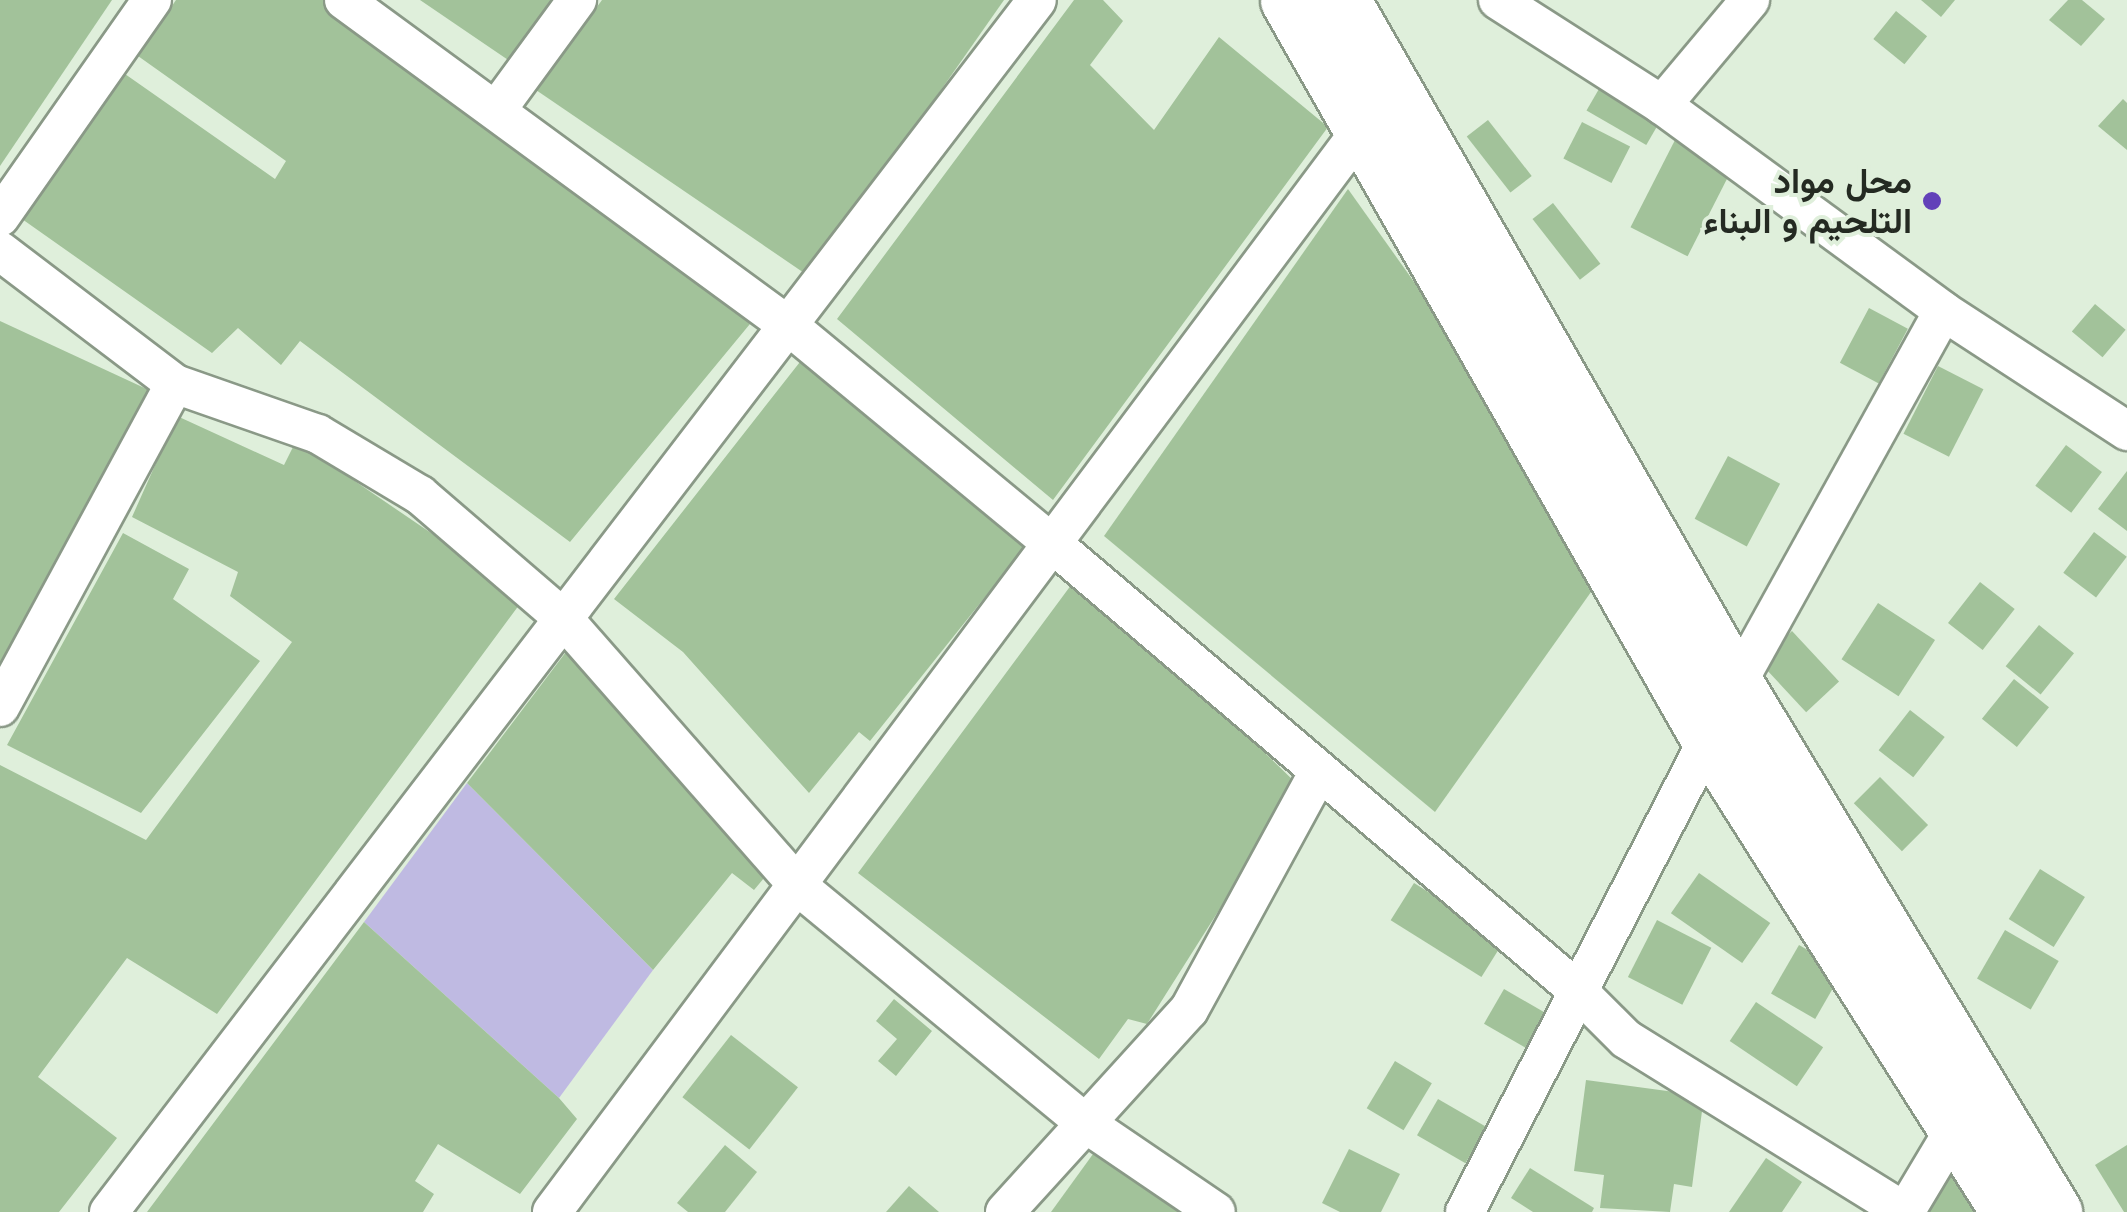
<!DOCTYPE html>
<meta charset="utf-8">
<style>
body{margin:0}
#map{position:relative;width:2127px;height:1212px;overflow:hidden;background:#dfefdb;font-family:Jost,Vazirmatn,sans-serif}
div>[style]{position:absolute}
.green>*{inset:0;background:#bfbae2}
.building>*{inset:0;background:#a2c29a;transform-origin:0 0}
.roads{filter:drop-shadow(2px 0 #8a9987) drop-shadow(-2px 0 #8a9987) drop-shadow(0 2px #8a9987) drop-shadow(0 -2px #8a9987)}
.street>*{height:38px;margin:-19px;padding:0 19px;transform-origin:19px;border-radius:19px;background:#fff}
.secondary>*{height:55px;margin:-27.5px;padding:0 27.5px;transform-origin:27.5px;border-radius:27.5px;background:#fff}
.dots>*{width:28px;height:28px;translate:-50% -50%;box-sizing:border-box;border:5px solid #dfefdb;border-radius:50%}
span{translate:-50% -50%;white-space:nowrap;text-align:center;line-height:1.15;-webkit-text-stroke:8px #dfefdb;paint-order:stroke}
.poi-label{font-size:35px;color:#242a22;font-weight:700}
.right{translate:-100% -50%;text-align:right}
</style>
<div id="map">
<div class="green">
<div style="clip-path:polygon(467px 783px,653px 970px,559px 1098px,364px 922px)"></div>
</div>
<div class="building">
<div style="clip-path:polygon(0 0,112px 0,0 166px)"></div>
<div style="clip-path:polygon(176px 0,331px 0,759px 313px,570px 542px,300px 341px,281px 365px,238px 328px,212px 353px,22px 219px,125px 74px,275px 179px,286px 161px,138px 56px)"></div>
<div style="clip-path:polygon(420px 0,558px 0,511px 62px)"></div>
<div style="clip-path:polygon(602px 0,1004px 0,810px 277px,536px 90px)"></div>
<div style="clip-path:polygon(1074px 0,1103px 0,1123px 21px,1090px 65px,1154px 130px,1219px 37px,1328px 127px,1053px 500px,837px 319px)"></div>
<div style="clip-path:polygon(1921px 0,1955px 0,1941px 17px)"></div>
<div style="clip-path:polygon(2068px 0,2082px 0,2105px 19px,2081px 46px,2049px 20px)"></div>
<div style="left:1896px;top:11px;width:40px;height:36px;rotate:39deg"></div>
<div style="left:1603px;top:82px;width:69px;height:33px;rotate:30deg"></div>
<div style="clip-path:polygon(2123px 99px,2127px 103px,2127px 150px,2098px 126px)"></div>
<div style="left:1488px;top:120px;width:71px;height:27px;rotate:52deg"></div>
<div style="left:1582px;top:122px;width:54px;height:41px;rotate:27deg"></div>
<div style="left:1675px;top:140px;width:64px;height:98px;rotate:27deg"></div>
<div style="clip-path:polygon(1348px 189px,1434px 310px,1591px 592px,1435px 812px,1104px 536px)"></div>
<div style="left:1553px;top:203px;width:77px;height:26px;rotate:52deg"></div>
<div style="left:2095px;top:304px;width:40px;height:36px;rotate:40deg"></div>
<div style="left:1869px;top:308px;width:44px;height:62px;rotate:28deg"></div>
<div style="clip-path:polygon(0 321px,151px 391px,0 671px)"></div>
<div style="clip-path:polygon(807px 353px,1033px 537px,870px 741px,859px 732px,809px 793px,683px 652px,614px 599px)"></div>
<div style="left:1938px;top:366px;width:51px;height:76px;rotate:27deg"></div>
<div style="clip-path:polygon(177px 416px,284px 465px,296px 441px,525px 597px,217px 1014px,127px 958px,38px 1077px,117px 1138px,59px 1212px,0 1212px,0 765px,146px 840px,292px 642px,230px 596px,238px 572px,132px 517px)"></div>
<div style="left:2066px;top:445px;width:45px;height:51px;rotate:37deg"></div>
<div style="left:1728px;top:456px;width:59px;height:71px;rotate:28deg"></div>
<div style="clip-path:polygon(2127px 471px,2127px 531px,2098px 509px)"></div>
<div style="left:2094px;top:532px;width:41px;height:51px;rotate:37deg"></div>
<div style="clip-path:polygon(123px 533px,189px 569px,173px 599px,260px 661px,141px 813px,7px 745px)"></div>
<div style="clip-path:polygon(1080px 573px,1298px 785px,1147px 1024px,1128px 1019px,1099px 1059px,858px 873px)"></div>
<div style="left:1980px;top:582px;width:44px;height:52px;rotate:38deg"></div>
<div style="left:1878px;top:603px;width:68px;height:67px;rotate:33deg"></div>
<div style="left:2039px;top:625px;width:45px;height:53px;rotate:39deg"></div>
<div style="left:1792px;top:631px;width:69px;height:45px;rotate:47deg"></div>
<div style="clip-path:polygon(575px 640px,769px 872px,754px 890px,732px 873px,653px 970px,467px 783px)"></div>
<div style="left:2014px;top:679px;width:45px;height:51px;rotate:39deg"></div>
<div style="left:1910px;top:710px;width:44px;height:51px;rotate:38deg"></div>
<div style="left:1880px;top:777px;width:68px;height:37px;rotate:45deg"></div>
<div style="left:2040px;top:869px;width:53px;height:59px;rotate:32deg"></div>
<div style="left:1699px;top:873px;width:87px;height:49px;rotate:35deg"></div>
<div style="left:1414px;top:883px;width:107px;height:44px;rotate:32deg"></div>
<div style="left:1657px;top:920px;width:61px;height:64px;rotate:27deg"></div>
<div style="clip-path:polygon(364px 922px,559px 1098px,577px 1119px,520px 1194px,438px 1144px,415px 1181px,434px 1194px,423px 1212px,147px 1212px)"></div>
<div style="left:2005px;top:930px;width:62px;height:56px;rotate:30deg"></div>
<div style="left:1799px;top:945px;width:51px;height:56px;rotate:30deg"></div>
<div style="left:1504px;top:989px;width:58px;height:40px;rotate:30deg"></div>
<div style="clip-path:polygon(894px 999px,932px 1031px,896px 1076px,878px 1061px,897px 1039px,876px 1021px)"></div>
<div style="left:1756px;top:1002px;width:81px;height:47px;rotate:34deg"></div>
<div style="left:731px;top:1035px;width:85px;height:79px;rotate:38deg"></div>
<div style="left:1395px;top:1061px;width:43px;height:55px;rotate:31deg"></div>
<div style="clip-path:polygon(1586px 1080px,1704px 1096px,1692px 1187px,1674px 1184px,1670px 1212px,1600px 1208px,1604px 1175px,1574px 1171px)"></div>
<div style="left:1438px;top:1099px;width:56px;height:42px;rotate:30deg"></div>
<div style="clip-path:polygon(1101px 1143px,1186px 1212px,1051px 1212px)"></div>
<div style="clip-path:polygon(725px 1145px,757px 1172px,725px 1212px,688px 1212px,677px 1203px)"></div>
<div style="clip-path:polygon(2127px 1145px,2127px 1212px,2124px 1212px,2095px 1165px)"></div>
<div style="clip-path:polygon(1349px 1149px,1400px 1174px,1381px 1212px,1340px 1212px,1322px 1203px)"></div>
<div style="clip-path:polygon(1766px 1158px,1802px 1182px,1782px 1212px,1729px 1212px)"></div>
<div style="clip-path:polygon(1960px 1158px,1997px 1212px,1923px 1212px)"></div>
<div style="clip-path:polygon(1530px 1168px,1594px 1208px,1592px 1212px,1533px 1212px,1511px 1198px)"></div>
<div style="clip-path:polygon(909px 1186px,939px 1212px,886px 1212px)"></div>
</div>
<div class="roads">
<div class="street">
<div style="left:344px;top:0;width:552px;rotate:36.23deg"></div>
<div style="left:789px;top:326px;width:344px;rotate:39.6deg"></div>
<div style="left:1054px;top:545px;width:687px;rotate:40.39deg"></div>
<div style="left:1577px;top:990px;width:69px;rotate:45deg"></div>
<div style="left:1626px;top:1039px;width:328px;rotate:31.8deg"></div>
<div style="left:1498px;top:0;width:195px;rotate:32.6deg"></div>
<div style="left:1662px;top:105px;width:348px;rotate:36.2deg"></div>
<div style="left:1943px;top:311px;width:220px;rotate:33.1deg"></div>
<div style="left:1662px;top:105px;width:137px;rotate:-50deg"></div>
<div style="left:498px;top:108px;width:134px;rotate:-53.8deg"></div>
<div style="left:0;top:217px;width:265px;rotate:-55deg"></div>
<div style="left:0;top:251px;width:220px;rotate:37.2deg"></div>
<div style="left:175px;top:384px;width:151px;rotate:19.3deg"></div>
<div style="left:318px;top:434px;width:119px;rotate:30.9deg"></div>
<div style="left:420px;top:495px;width:187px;rotate:40.7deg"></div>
<div style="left:562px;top:617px;width:359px;rotate:48.7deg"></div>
<div style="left:799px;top:887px;width:371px;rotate:39.5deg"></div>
<div style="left:1085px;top:1123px;width:158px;rotate:34.2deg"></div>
<div style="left:0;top:707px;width:367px;rotate:-61.6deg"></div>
<div style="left:109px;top:1212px;width:1526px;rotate:-52.56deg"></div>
<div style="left:552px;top:1212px;width:1372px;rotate:-53.21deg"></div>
<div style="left:1005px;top:1212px;width:273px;rotate:-47.7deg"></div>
<div style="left:1189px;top:1010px;width:270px;rotate:-61.4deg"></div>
<div style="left:1465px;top:1212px;width:593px;rotate:-62.79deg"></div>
<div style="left:1736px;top:685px;width:427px;rotate:-61deg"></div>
<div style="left:1905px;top:1212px;width:101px;rotate:-59.1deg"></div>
</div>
<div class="secondary">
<div style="left:1288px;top:0;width:851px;rotate:60.33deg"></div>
<div style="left:1709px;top:739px;width:560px;rotate:57.62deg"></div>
<div style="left:1342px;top:0;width:790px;rotate:60.09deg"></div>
<div style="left:1736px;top:685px;width:616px;rotate:58.89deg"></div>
</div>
</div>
<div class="dots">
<div style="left:1932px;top:201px;background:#6241b9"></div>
</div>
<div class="poi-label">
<span class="right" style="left:1912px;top:201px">محل مواد<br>التلحيم و البناء</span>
</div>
</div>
